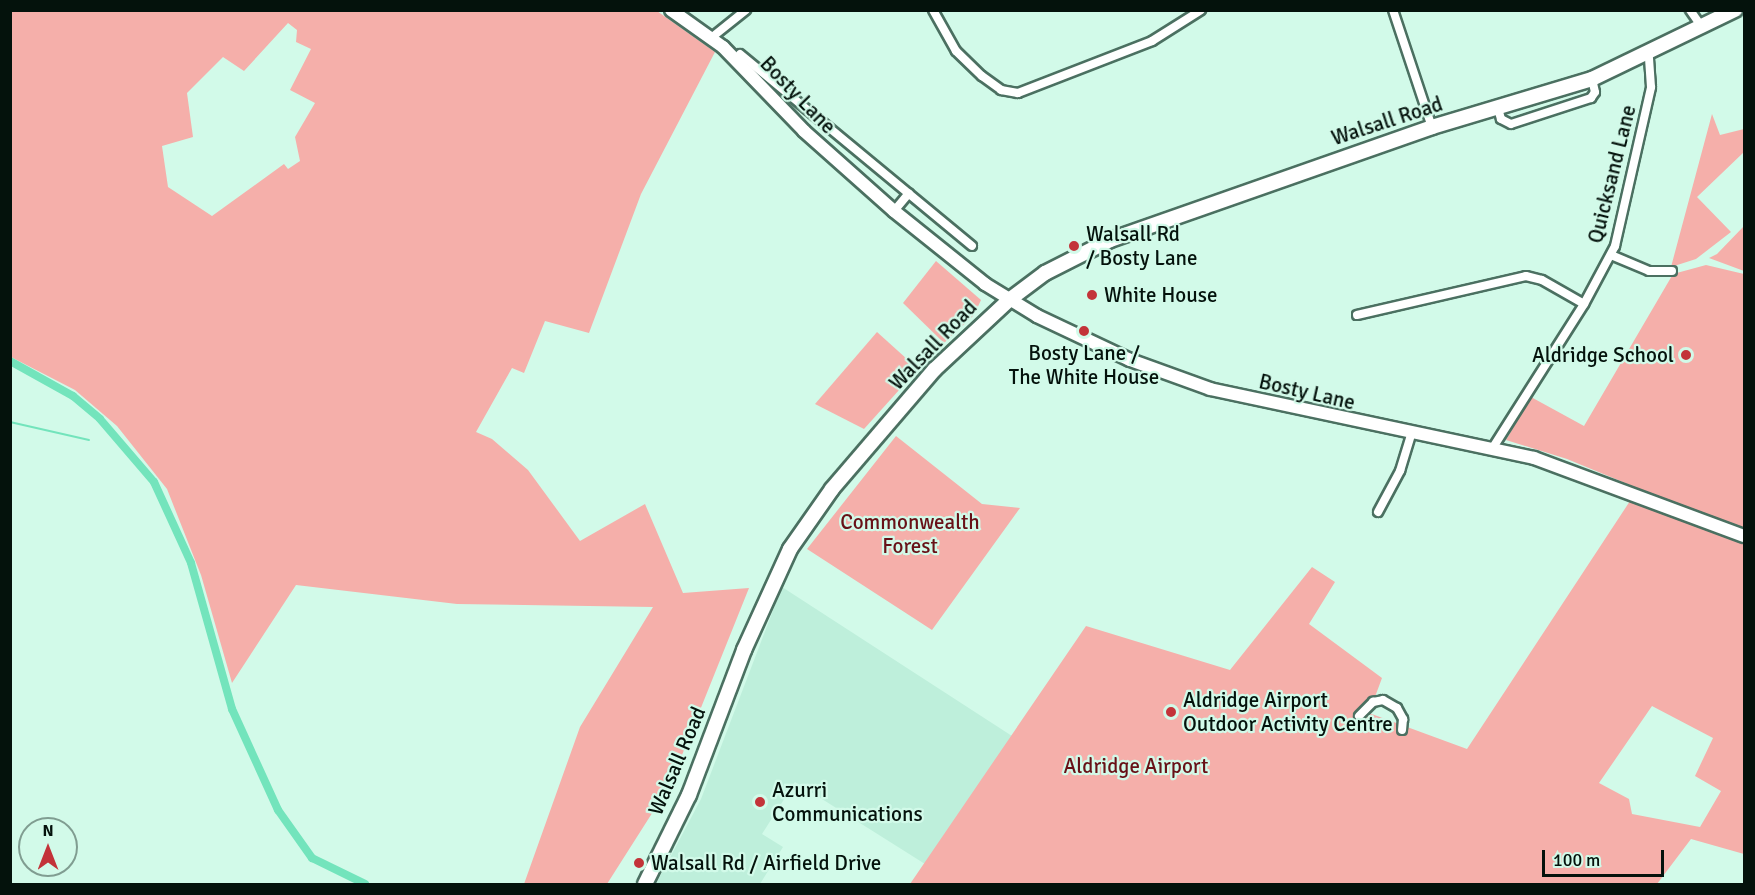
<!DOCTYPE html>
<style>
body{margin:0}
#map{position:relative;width:1755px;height:895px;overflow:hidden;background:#d2fae9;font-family:Signika,sans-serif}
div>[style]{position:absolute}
.built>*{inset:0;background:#beefdb}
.green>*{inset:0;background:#f5afaa}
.stream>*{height:2px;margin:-1px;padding:0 1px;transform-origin:1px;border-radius:1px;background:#73e4bc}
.canal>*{height:8px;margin:-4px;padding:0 4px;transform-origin:4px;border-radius:4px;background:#73e4bc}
.roads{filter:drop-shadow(2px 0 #4b7061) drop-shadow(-2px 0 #4b7061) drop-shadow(0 2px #4b7061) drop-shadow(0 -2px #4b7061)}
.street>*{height:8px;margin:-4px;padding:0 4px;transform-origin:4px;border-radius:4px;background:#fff}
.secondary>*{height:12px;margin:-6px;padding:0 6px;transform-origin:6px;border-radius:6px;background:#fff}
.primary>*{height:14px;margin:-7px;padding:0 7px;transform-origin:7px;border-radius:7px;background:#fff}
.dots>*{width:16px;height:16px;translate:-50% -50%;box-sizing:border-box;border:3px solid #d2fae9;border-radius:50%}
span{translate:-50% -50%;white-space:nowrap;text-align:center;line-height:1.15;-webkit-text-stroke:4.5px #d2fae9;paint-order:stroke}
.street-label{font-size:21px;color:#04120c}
.poi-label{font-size:21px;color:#04120c}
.left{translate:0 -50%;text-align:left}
.right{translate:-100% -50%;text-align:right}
.park-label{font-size:21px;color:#681117}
.frame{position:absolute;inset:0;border:12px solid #04120c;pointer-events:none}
.north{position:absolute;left:18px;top:817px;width:60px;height:60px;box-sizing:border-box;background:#d2fae9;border:2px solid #809d91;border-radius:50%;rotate:0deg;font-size:16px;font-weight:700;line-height:24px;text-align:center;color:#04120c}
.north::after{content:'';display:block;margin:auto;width:21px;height:27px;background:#c33339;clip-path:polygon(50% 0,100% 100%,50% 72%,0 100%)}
.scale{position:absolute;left:1542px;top:850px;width:122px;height:27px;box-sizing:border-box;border:3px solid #04120c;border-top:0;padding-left:8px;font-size:18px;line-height:21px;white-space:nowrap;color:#04120c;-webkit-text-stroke:4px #d2fae9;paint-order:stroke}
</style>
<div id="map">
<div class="built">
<div style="clip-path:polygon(782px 587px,1012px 736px,925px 864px,795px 782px,762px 834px,783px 847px,760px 884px,656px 884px,701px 799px)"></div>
</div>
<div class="green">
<div style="clip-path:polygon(evenodd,10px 11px,657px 11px,715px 52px,641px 194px,589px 333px,545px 321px,524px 373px,512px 368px,476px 432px,492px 439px,528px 470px,580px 541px,645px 504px,683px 593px,749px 588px,670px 785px,607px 884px,524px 884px,580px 727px,653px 607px,457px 604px,296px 585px,232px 683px,201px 575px,167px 489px,117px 426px,75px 390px,11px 357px,10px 11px,288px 23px,297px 30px,296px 42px,311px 49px,290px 90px,315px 103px,295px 137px,300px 161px,288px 169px,284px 164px,212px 216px,168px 187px,162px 146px,193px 137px,187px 93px,223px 57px,244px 71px,288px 23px)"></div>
<div style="clip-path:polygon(1712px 114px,1720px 135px,1744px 129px,1744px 152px,1697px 197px,1731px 232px,1696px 259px,1671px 267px)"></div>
<div style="clip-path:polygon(1744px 226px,1744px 271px,1709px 258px,1717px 254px)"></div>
<div style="clip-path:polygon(936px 261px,981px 300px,974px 315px,944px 343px,903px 303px)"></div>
<div style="clip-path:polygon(1706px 265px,1744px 274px,1744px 532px,1567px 459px,1506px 440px,1531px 397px,1584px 426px,1673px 274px)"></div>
<div style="clip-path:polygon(877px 332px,918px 369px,864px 429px,815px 404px)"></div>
<div style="clip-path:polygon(896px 436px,982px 504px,1020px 508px,932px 630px,807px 549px)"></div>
<div style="clip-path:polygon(evenodd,1630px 501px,1744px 544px,1744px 854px,1691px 839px,1657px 884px,910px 884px,1086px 626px,1230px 670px,1312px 567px,1335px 582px,1309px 624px,1382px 678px,1369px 713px,1467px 749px,1630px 501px,1652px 706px,1713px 738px,1695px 776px,1721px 791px,1700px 827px,1632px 814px,1629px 799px,1599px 783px,1652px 706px)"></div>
</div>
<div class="stream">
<div style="left:10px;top:422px;width:81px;rotate:12.8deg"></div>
</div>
<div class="canal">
<div style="left:10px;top:361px;width:72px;rotate:29.1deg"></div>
<div style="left:73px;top:396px;width:35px;rotate:40deg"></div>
<div style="left:100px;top:419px;width:83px;rotate:49.4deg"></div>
<div style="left:154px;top:482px;width:89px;rotate:65.4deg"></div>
<div style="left:191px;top:563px;width:152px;rotate:74.3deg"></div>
<div style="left:232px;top:709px;width:111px;rotate:65.5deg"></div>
<div style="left:278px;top:810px;width:59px;rotate:54.7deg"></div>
<div style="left:312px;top:858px;width:59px;rotate:26.1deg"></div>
</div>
<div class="roads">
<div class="street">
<div style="left:933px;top:10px;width:47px;rotate:60.7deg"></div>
<div style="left:956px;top:51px;width:36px;rotate:44deg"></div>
<div style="left:982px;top:76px;width:24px;rotate:36deg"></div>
<div style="left:1001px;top:90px;width:17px;rotate:10deg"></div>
<div style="left:1018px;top:93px;width:144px;rotate:-21.2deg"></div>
<div style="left:1152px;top:41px;width:58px;rotate:-32.3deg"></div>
<div style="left:1393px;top:10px;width:123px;rotate:71.6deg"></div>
<div style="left:1690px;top:10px;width:21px;rotate:55deg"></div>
<div style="left:711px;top:38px;width:45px;rotate:-38.7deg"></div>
<div style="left:740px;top:54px;width:301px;rotate:39.6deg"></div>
<div style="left:1498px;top:108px;width:11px;rotate:75deg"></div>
<div style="left:1501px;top:119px;width:11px;rotate:27deg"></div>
<div style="left:1511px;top:124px;width:84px;rotate:-18deg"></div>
<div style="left:1591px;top:98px;width:7px;rotate:-56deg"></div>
<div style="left:1595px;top:92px;width:13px;rotate:-103deg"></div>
<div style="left:894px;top:211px;width:23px;rotate:-50deg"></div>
<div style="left:1611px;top:255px;width:41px;rotate:22.8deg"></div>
<div style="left:1649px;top:271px;width:23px"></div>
<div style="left:1357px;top:315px;width:173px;rotate:-13deg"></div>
<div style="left:1526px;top:276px;width:16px;rotate:14deg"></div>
<div style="left:1542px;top:280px;width:48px;rotate:29.7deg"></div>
<div style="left:1492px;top:449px;width:172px;rotate:-57.6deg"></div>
<div style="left:1584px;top:304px;width:66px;rotate:-61.9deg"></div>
<div style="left:1615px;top:246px;width:163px;rotate:-77.2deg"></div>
<div style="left:1651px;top:87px;width:32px;rotate:-94deg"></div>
<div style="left:1378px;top:512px;width:47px;rotate:-61.8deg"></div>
<div style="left:1400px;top:471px;width:38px;rotate:-73deg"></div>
<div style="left:1359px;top:716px;width:20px;rotate:-45deg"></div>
<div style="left:1373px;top:702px;width:10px;rotate:-11deg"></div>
<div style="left:1383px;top:700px;width:16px;rotate:30deg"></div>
<div style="left:1397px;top:708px;width:13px;rotate:61deg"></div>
<div style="left:1403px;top:719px;width:11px;rotate:95deg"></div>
</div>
<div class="secondary">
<div style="left:671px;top:10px;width:64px;rotate:35.4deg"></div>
<div style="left:723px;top:47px;width:117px;rotate:46deg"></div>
<div style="left:804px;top:131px;width:120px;rotate:41.6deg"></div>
<div style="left:894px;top:211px;width:117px;rotate:38.7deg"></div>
<div style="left:985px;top:284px;width:61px;rotate:31.6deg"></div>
<div style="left:1037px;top:316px;width:103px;rotate:25.3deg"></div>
<div style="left:1130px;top:360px;width:85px;rotate:19.9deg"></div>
<div style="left:1210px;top:389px;width:331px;rotate:12deg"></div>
<div style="left:1534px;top:458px;width:224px;rotate:20.4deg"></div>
</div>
<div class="primary">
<div style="left:645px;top:884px;width:99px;rotate:-63.7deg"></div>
<div style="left:689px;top:795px;width:155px;rotate:-69.2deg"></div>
<div style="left:744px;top:650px;width:111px;rotate:-65.5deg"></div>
<div style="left:790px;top:549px;width:73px;rotate:-55deg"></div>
<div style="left:832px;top:489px;width:157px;rotate:-49.4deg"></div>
<div style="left:934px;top:370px;width:103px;rotate:-43deg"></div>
<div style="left:1009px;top:300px;width:45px;rotate:-36.9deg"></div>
<div style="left:1045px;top:273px;width:73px;rotate:-26.9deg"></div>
<div style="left:1110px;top:240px;width:341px;rotate:-19.3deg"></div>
<div style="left:1432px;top:127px;width:167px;rotate:-16.7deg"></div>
<div style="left:1592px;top:79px;width:159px;rotate:-25.8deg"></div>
</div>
</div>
<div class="dots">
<div style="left:1074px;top:246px;background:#c33339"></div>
<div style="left:1092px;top:295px;background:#c33339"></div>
<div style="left:1084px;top:331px;background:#c33339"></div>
<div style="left:1686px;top:355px;background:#c33339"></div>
<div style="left:1171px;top:712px;background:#c33339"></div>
<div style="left:760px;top:802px;background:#c33339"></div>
<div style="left:639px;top:863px;background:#c33339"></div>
</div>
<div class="street-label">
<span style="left:798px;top:95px;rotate:46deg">Bosty Lane</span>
<span style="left:1387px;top:121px;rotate:-18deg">Walsall Road</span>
<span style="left:1612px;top:174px;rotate:-76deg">Quicksand Lane</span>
<span style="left:933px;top:345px;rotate:-46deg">Walsall Road</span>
<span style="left:1307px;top:392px;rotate:13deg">Bosty Lane</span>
<span style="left:677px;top:761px;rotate:-67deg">Walsall Road</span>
</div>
<div class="poi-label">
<span class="left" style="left:1086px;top:246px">Walsall Rd<br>/ Bosty Lane</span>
<span class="left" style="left:1104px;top:295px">White House</span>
<span style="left:1084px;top:365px">Bosty Lane /<br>The White House</span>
<span class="right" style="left:1674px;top:355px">Aldridge School</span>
<span class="left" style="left:1183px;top:712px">Aldridge Airport<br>Outdoor Activity Centre</span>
<span class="left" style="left:772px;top:802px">Azurri<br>Communications</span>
<span class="left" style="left:651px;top:863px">Walsall Rd / Airfield Drive</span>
</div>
<div class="park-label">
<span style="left:910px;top:534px">Commonwealth<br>Forest</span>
<span style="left:1136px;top:766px">Aldridge Airport</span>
</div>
<div class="frame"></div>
<div class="north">N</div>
<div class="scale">100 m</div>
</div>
